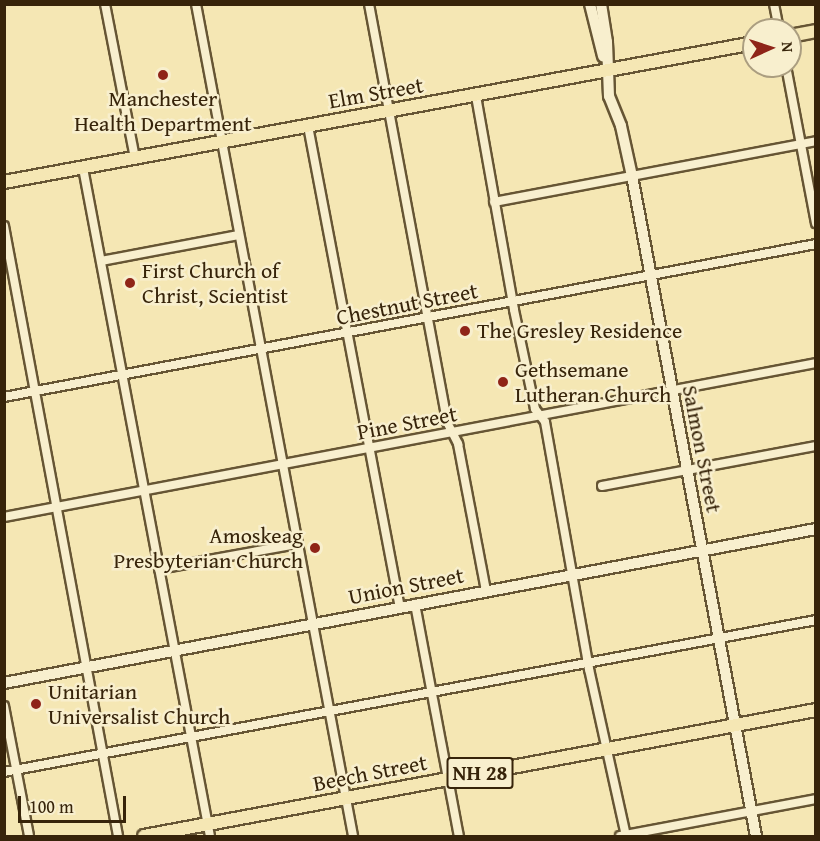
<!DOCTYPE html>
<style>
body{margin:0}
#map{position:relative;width:820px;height:841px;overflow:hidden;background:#f5e7b4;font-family:"Gentium Book Plus",serif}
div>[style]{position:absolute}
.roads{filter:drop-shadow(2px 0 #665534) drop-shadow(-2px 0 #665534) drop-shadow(0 2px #665534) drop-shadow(0 -2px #665534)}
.street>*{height:8px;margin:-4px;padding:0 4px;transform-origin:4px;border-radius:4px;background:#f8efce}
.secondary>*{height:10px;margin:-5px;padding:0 5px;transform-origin:5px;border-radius:5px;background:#f8efce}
.primary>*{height:12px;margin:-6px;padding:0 6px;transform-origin:6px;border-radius:6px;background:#f5e7b4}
.dots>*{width:16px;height:16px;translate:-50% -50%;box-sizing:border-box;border:3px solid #f8efce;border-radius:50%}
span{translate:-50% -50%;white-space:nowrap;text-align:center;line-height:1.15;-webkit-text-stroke:5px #f8efce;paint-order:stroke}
.shield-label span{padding:2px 4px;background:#f8efce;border:2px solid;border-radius:4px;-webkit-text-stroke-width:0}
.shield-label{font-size:21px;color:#37240a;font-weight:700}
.street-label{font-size:22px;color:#37240a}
.poi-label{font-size:22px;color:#37240a}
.left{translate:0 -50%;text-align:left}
.right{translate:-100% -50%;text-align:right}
.frame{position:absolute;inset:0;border:6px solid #37240a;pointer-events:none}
.north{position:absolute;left:742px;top:18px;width:60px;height:60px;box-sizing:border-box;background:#f8efce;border:2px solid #ab9e80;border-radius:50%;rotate:87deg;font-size:16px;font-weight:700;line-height:24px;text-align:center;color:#37240a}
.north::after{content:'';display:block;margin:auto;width:21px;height:27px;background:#8f2418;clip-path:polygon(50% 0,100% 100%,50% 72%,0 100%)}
.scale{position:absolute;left:18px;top:796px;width:108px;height:27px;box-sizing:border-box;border:3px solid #37240a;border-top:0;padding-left:8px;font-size:18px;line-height:21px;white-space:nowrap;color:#37240a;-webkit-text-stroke:4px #f8efce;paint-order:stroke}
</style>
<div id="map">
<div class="roads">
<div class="street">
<div style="left:105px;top:4px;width:157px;rotate:79deg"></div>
<div style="left:196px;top:4px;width:847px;rotate:79.31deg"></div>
<div style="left:369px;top:4px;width:425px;rotate:79.4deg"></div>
<div style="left:447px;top:422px;width:25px;rotate:63deg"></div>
<div style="left:458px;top:444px;width:150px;rotate:79.2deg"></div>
<div style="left:774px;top:4px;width:26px;rotate:79deg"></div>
<div style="left:786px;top:66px;width:160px;rotate:79.2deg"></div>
<div style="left:476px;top:96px;width:217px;rotate:79.9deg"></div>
<div style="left:514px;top:310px;width:101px;rotate:78deg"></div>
<div style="left:535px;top:409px;width:16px;rotate:52deg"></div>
<div style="left:545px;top:422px;width:251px;rotate:79.9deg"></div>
<div style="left:589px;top:669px;width:171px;rotate:77.5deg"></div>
<div style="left:308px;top:126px;width:490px;rotate:79.2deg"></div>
<div style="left:83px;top:168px;width:680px;rotate:79.24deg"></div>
<div style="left:494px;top:202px;width:328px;rotate:-10.7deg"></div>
<div style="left:4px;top:226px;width:621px;rotate:79.41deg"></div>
<div style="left:101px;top:261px;width:140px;rotate:-10.7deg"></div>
<div style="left:4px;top:397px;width:826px;rotate:-10.67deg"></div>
<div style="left:602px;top:486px;width:218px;rotate:-10.6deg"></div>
<div style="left:4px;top:517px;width:826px;rotate:-10.74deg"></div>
<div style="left:159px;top:569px;width:140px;rotate:-10.3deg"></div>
<div style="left:415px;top:604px;width:236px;rotate:79.3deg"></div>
<div style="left:4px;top:706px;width:132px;rotate:79.1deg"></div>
<div style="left:4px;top:772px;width:826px;rotate:-10.6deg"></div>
<div style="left:620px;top:836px;width:199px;rotate:-10.7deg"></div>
</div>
<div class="secondary">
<div style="left:590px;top:4px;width:54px;rotate:76deg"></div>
<div style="left:601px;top:4px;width:38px;rotate:81deg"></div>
<div style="left:607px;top:42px;width:54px;rotate:87.9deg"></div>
<div style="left:609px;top:96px;width:32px;rotate:68deg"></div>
<div style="left:621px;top:126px;width:51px;rotate:77.6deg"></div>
<div style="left:632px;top:176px;width:672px;rotate:79.36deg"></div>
<div style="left:4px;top:683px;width:826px;rotate:-10.74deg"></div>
</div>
<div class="primary">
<div style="left:790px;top:36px;width:26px;rotate:-11deg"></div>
<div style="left:4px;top:182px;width:763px;rotate:-10.5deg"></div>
<div style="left:144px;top:836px;width:684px;rotate:-10.62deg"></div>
</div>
</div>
<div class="dots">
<div style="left:163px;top:75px;background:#8f2418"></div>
<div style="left:130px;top:283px;background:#8f2418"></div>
<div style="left:465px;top:331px;background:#8f2418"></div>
<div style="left:503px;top:382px;background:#8f2418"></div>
<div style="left:315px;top:548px;background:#8f2418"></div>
<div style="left:36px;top:704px;background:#8f2418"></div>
</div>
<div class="shield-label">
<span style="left:480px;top:773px">NH 28</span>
</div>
<div class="street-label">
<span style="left:376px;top:93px;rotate:-10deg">Elm Street</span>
<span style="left:407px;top:304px;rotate:-11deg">Chestnut Street</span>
<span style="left:407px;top:423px;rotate:-11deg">Pine Street</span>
<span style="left:702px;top:449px;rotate:79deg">Salmon Street</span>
<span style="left:406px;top:586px;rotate:-11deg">Union Street</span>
<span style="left:370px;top:773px;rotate:-11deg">Beech Street</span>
</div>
<div class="poi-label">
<span style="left:163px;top:111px">Manchester<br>Health Department</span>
<span class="left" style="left:142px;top:283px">First Church of<br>Christ, Scientist</span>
<span class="left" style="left:477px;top:331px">The Gresley Residence</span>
<span class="left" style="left:515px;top:382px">Gethsemane<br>Lutheran Church</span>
<span class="right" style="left:303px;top:548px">Amoskeag<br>Presbyterian Church</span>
<span class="left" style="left:48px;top:704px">Unitarian<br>Universalist Church</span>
</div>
<div class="frame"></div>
<div class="north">N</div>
<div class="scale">100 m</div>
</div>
